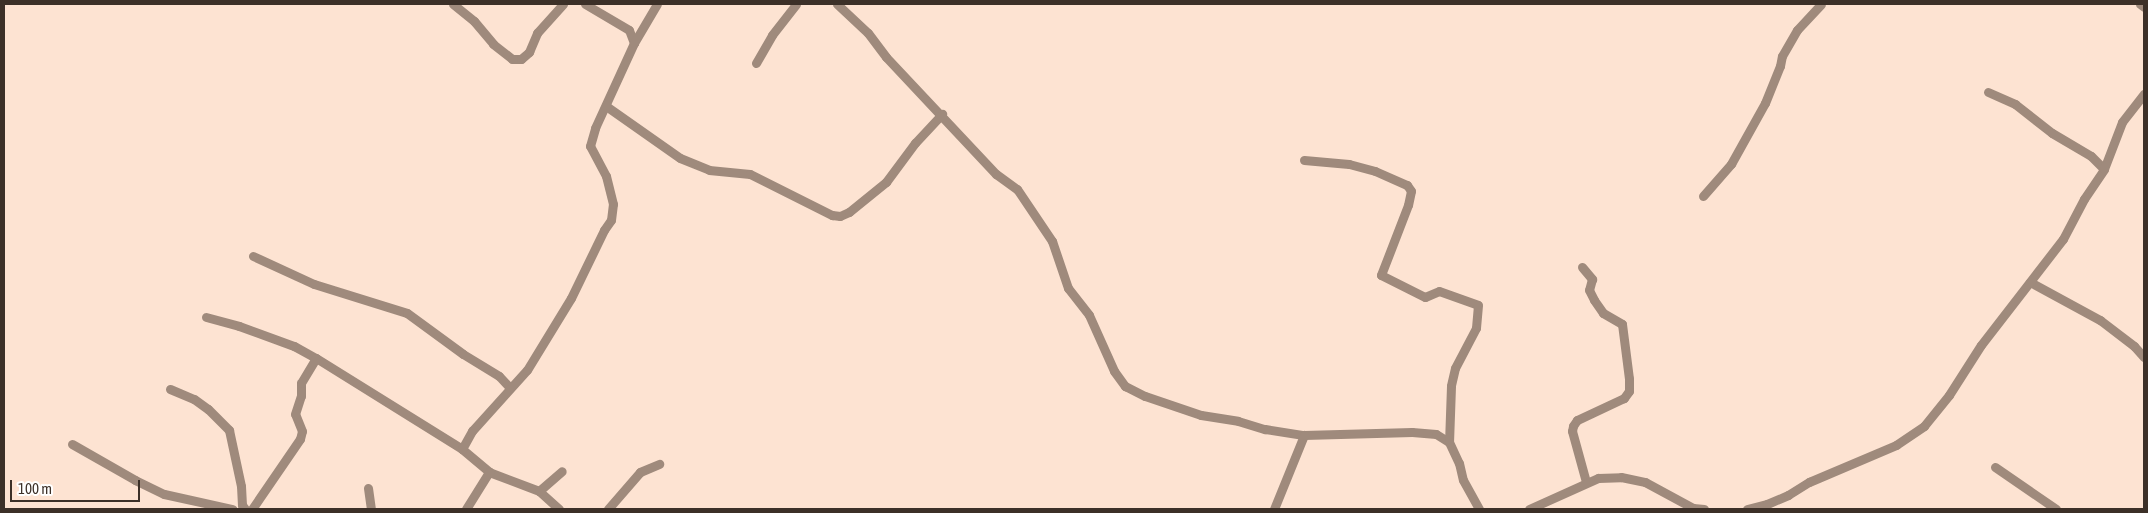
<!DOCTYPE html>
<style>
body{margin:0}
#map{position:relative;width:2148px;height:513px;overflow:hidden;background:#fde3d2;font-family:"Asap Condensed",sans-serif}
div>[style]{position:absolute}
.street>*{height:9px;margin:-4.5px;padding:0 4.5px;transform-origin:4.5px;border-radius:4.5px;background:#9f8a7c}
span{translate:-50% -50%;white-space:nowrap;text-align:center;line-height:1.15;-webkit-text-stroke:4.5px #fff;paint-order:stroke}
.frame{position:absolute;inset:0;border:5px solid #3c3028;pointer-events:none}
.scale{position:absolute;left:10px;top:480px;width:130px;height:22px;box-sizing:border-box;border:2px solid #3c3028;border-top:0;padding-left:6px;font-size:15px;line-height:18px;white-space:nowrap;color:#3c3028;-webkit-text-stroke:4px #fff;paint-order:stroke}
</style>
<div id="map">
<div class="street">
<div style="left:453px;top:4px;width:27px;rotate:39deg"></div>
<div style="left:474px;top:21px;width:30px;rotate:50deg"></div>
<div style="left:493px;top:44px;width:24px;rotate:38deg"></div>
<div style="left:512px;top:59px;width:9px"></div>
<div style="left:521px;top:59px;width:11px;rotate:-41deg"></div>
<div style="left:529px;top:52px;width:21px;rotate:-67deg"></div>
<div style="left:537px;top:33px;width:39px;rotate:-48deg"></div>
<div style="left:585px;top:4px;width:51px;rotate:30.6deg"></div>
<div style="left:629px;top:30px;width:14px;rotate:69deg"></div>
<div style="left:837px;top:4px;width:42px;rotate:43.1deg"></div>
<div style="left:868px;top:33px;width:30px;rotate:53deg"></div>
<div style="left:886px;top:57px;width:161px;rotate:46.8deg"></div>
<div style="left:996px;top:174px;width:26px;rotate:36deg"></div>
<div style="left:1017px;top:189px;width:63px;rotate:56.1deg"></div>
<div style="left:1052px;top:241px;width:50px;rotate:71.2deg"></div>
<div style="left:1068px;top:288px;width:34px;rotate:52deg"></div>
<div style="left:1089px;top:315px;width:61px;rotate:65.9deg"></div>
<div style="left:1114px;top:371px;width:19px;rotate:54deg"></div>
<div style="left:1125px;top:386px;width:22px;rotate:27deg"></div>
<div style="left:1145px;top:396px;width:59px;rotate:18.7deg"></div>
<div style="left:1201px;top:415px;width:37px;rotate:9deg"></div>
<div style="left:1238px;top:421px;width:28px;rotate:17deg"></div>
<div style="left:1265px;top:429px;width:39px;rotate:9deg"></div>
<div style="left:1304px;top:435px;width:108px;rotate:-1.6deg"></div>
<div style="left:1412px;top:432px;width:24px;rotate:5deg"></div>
<div style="left:1436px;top:434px;width:15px;rotate:32deg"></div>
<div style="left:1449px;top:442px;width:23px;rotate:65deg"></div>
<div style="left:1459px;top:463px;width:17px;rotate:77deg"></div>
<div style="left:1463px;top:480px;width:33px;rotate:61deg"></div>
<div style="left:2140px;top:4px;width:5px;rotate:37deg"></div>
<div style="left:756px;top:63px;width:32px;rotate:-60deg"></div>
<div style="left:772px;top:35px;width:39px;rotate:-52deg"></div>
<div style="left:1988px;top:92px;width:30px;rotate:24deg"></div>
<div style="left:2015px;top:104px;width:47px;rotate:38.1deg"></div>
<div style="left:2052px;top:133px;width:45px;rotate:30.5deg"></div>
<div style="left:2091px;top:156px;width:18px;rotate:45deg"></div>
<div style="left:606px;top:106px;width:90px;rotate:35.1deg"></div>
<div style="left:680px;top:158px;width:31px;rotate:22deg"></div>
<div style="left:709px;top:170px;width:41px;rotate:5.6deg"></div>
<div style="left:750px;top:174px;width:92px;rotate:26.6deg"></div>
<div style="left:832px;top:215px;width:8px;rotate:7deg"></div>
<div style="left:840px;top:216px;width:10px;rotate:-24deg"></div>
<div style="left:849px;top:212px;width:48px;rotate:-39deg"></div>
<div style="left:886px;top:182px;width:49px;rotate:-53.4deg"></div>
<div style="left:915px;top:143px;width:40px;rotate:-47deg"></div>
<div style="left:1304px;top:160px;width:45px;rotate:5.1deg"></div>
<div style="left:1349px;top:164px;width:27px;rotate:15deg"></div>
<div style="left:1375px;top:171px;width:35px;rotate:24deg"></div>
<div style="left:1407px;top:185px;width:7px;rotate:56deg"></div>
<div style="left:1411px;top:191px;width:14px;rotate:102deg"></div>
<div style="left:1408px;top:205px;width:75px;rotate:111.1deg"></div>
<div style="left:1381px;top:275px;width:49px;rotate:26.6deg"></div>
<div style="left:1425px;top:297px;width:15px;rotate:-23deg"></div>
<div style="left:1439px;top:291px;width:41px;rotate:19.7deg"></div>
<div style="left:1478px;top:305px;width:23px;rotate:95deg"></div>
<div style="left:1476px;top:328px;width:45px;rotate:117.7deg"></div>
<div style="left:1455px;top:368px;width:18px;rotate:103deg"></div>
<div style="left:1451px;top:386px;width:56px;rotate:92deg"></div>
<div style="left:1703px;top:196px;width:43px;rotate:-48.8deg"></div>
<div style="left:1731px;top:164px;width:70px;rotate:-60.9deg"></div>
<div style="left:1765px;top:103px;width:40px;rotate:-68deg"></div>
<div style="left:1780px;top:66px;width:10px;rotate:-79deg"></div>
<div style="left:1782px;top:56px;width:30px;rotate:-60deg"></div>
<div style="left:1797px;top:30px;width:35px;rotate:-47deg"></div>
<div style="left:253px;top:256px;width:67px;rotate:24.7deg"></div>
<div style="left:314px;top:284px;width:97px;rotate:17.3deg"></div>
<div style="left:407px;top:313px;width:69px;rotate:36.2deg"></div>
<div style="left:463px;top:354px;width:42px;rotate:31.4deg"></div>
<div style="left:499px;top:376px;width:16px;rotate:47deg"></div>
<div style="left:1582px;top:267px;width:16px;rotate:50deg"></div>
<div style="left:1592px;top:279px;width:11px;rotate:105deg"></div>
<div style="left:1589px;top:290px;width:11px;rotate:63deg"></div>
<div style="left:1594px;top:300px;width:16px;rotate:55deg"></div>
<div style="left:1603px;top:313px;width:22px;rotate:30deg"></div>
<div style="left:1622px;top:324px;width:55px;rotate:82.7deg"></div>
<div style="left:1629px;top:379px;width:12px;rotate:90deg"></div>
<div style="left:1629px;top:391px;width:9px;rotate:126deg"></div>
<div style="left:1624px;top:398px;width:52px;rotate:154.9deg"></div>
<div style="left:1577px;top:420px;width:7px;rotate:124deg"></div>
<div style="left:1573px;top:426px;width:5px;rotate:101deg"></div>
<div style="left:1572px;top:431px;width:53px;rotate:74.6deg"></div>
<div style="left:2030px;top:282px;width:80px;rotate:28.5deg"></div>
<div style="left:2100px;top:320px;width:43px;rotate:37.4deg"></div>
<div style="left:2134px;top:346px;width:15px;rotate:48deg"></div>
<div style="left:206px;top:317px;width:34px;rotate:15deg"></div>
<div style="left:239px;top:326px;width:59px;rotate:20deg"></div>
<div style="left:294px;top:346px;width:25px;rotate:29deg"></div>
<div style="left:316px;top:358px;width:172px;rotate:31.9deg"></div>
<div style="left:462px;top:449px;width:35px;rotate:40deg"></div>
<div style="left:489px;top:472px;width:53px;rotate:20.8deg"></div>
<div style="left:539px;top:491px;width:27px;rotate:42deg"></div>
<div style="left:170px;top:389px;width:26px;rotate:23deg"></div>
<div style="left:194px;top:399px;width:17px;rotate:36deg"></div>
<div style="left:208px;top:409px;width:30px;rotate:45deg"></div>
<div style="left:229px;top:430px;width:57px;rotate:77.9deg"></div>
<div style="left:241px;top:486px;width:19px;rotate:87deg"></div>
<div style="left:242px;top:505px;width:5px;rotate:53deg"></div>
<div style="left:72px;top:444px;width:73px;rotate:29.7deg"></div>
<div style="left:135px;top:480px;width:32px;rotate:26deg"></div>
<div style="left:164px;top:494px;width:70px;rotate:12.4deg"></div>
<div style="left:462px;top:449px;width:21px;rotate:-61deg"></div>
<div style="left:472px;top:431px;width:82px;rotate:-48deg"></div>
<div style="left:527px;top:370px;width:84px;rotate:-58.6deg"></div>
<div style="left:571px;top:298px;width:76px;rotate:-64.1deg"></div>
<div style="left:604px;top:230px;width:12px;rotate:-55deg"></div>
<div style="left:611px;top:220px;width:16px;rotate:-83deg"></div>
<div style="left:613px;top:204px;width:29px;rotate:-104deg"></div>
<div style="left:606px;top:176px;width:34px;rotate:-118deg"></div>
<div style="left:590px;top:146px;width:19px;rotate:-74deg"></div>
<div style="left:595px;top:128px;width:94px;rotate:-65.4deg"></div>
<div style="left:634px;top:43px;width:45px;rotate:-59.5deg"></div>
<div style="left:1995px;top:467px;width:74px;rotate:34.5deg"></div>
<div style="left:368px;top:488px;width:21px;rotate:82deg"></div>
<div style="left:539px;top:491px;width:30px;rotate:-41deg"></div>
<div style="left:252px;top:509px;width:85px;rotate:-55.6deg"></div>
<div style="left:300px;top:439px;width:8px;rotate:-76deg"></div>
<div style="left:302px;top:431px;width:18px;rotate:-112deg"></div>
<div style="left:295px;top:414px;width:19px;rotate:-72deg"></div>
<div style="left:301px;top:396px;width:13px;rotate:-90deg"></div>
<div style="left:301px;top:383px;width:29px;rotate:-59deg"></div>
<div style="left:466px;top:509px;width:44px;rotate:-58.1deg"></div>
<div style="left:608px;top:509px;width:49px;rotate:-49.1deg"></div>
<div style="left:640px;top:472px;width:21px;rotate:-23deg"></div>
<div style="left:1274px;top:509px;width:80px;rotate:-67.9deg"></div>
<div style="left:1529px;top:509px;width:76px;rotate:-24.2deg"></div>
<div style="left:1598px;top:478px;width:23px;rotate:-2deg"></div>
<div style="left:1621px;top:477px;width:25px;rotate:12deg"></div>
<div style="left:1645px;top:482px;width:55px;rotate:28.4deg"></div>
<div style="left:1693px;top:508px;width:11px;rotate:5deg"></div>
<div style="left:1747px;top:509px;width:21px;rotate:-14deg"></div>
<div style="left:1767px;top:504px;width:23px;rotate:-23deg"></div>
<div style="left:1788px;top:495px;width:25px;rotate:-32deg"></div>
<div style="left:1809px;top:482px;width:95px;rotate:-23deg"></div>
<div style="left:1896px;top:445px;width:34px;rotate:-34deg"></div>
<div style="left:1924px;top:426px;width:40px;rotate:-51deg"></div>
<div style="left:1949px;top:395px;width:59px;rotate:-57.4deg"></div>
<div style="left:1981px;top:345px;width:134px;rotate:-52.3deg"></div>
<div style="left:2063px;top:239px;width:45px;rotate:-62.3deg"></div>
<div style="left:2084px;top:199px;width:36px;rotate:-56deg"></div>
<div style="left:2104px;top:169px;width:50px;rotate:-69deg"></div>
<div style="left:2122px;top:122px;width:36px;rotate:-52deg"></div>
</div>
<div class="frame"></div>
<div class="scale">100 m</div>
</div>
